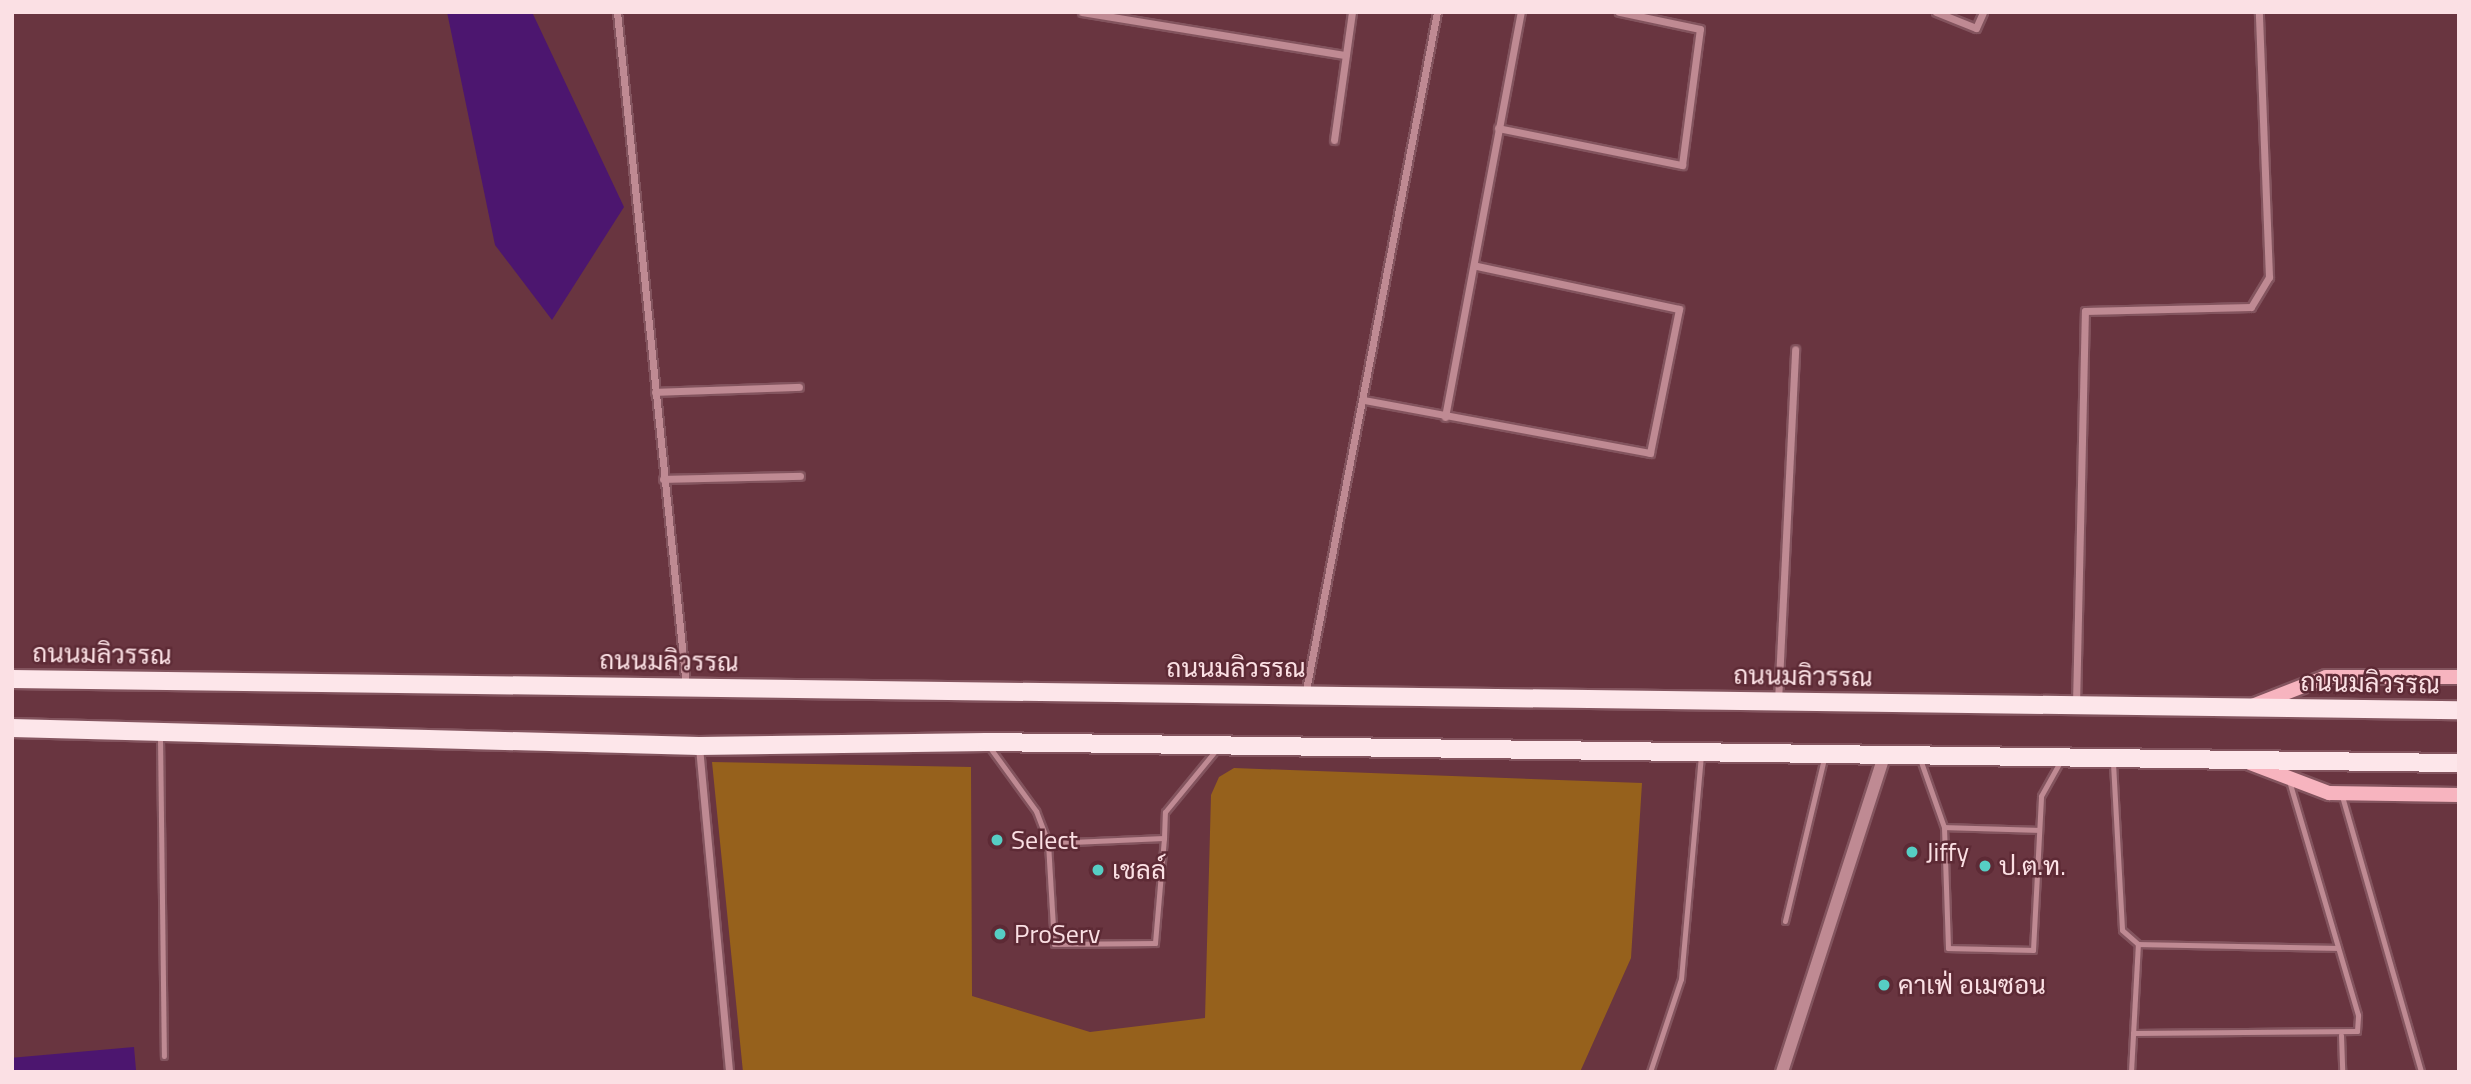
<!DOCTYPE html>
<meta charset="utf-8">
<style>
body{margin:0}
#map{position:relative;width:2471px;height:1084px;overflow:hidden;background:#693540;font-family:"Titillium Web",Sarabun,sans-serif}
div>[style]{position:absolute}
.green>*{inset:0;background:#96611c}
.water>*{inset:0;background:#4c166f;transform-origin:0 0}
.roads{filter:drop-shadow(2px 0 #83545e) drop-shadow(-2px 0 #83545e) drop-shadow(0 2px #83545e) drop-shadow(0 -2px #83545e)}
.service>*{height:5px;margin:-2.5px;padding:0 2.5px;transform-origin:2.5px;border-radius:2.5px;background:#bf8a93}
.minor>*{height:7px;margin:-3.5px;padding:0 3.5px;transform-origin:3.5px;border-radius:3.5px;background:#bf8a93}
.tertiary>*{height:12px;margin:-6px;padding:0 6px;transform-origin:6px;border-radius:6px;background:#bf8a93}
.secondary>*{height:14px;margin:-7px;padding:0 7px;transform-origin:7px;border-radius:7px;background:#f7b4bf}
.primary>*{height:18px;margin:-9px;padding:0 9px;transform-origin:9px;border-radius:9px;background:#fde6ea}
.dots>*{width:19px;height:19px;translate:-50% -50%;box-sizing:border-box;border:4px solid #5d2a35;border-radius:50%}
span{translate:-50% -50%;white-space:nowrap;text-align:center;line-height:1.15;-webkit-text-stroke:5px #5d2a35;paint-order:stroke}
.street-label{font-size:26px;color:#fbe0e4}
.poi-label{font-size:26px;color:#fbe0e4}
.left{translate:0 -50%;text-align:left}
.frame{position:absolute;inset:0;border:14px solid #fbe0e4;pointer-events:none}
</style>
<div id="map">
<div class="green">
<div style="clip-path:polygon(712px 762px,971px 767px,972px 996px,1090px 1032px,1205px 1018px,1211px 795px,1219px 777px,1234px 768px,1642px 783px,1631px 958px,1580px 1072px,743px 1072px)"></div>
</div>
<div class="water">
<div style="clip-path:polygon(447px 12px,532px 12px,624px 207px,552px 320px,495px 245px)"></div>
<div style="left:134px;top:1047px;width:25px;height:122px;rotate:85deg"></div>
</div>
<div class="roads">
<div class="service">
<div style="left:160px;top:737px;width:319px;rotate:89.3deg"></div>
<div style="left:988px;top:745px;width:82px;rotate:54deg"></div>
<div style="left:1036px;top:811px;width:34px;rotate:69deg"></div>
<div style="left:1048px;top:843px;width:116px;rotate:-2.5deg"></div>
<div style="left:1164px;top:838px;width:26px;rotate:-88deg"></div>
<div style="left:1165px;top:812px;width:80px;rotate:-50.6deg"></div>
<div style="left:1920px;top:759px;width:72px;rotate:70.6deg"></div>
<div style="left:1944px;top:827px;width:121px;rotate:88.1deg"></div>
<div style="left:1948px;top:948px;width:85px;rotate:1.3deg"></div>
<div style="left:2033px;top:950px;width:154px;rotate:-87deg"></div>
<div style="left:2041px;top:796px;width:41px;rotate:-60.9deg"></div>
<div style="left:2113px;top:763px;width:167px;rotate:86.9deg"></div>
<div style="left:2122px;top:930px;width:21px;rotate:41deg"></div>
<div style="left:2138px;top:944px;width:200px;rotate:1.1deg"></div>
<div style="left:2342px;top:796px;width:287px;rotate:74deg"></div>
<div style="left:1944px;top:827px;width:95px;rotate:1.8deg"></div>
<div style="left:1048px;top:843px;width:101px;rotate:86.6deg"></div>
<div style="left:1054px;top:944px;width:101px;rotate:-0.6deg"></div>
<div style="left:1155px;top:943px;width:105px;rotate:-85.1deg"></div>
<div style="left:1785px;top:921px;width:168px;rotate:-76.5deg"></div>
<div style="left:2133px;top:1033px;width:224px;rotate:-0.5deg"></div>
<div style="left:2357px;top:1031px;width:16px;rotate:-86deg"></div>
<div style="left:2358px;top:1015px;width:244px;rotate:-106.4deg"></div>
<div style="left:2341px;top:1035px;width:37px;rotate:88deg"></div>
<div style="left:1650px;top:1072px;width:98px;rotate:-71.6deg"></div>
<div style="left:1681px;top:979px;width:224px;rotate:-84.9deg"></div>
<div style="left:2131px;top:1072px;width:128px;rotate:-86.9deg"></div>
</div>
<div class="minor">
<div style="left:617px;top:12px;width:679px;rotate:84.16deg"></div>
<div style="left:1082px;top:12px;width:267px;rotate:9.3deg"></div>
<div style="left:1936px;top:12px;width:43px;rotate:21.8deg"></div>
<div style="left:1976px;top:28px;width:17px;rotate:-66deg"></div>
<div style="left:1498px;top:128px;width:188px;rotate:11.4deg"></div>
<div style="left:1682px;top:165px;width:137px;rotate:-82.5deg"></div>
<div style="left:1700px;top:29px;width:83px;rotate:-168.1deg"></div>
<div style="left:1334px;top:140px;width:129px;rotate:-82deg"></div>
<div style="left:655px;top:392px;width:144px;rotate:-2deg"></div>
<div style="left:1364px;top:400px;width:291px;rotate:10.5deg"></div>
<div style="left:1650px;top:453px;width:147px;rotate:-78.6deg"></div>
<div style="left:1679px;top:309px;width:208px;rotate:-168deg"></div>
<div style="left:1445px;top:417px;width:412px;rotate:-79.4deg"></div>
<div style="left:663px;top:479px;width:137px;rotate:-1.3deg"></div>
<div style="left:1305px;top:695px;width:696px;rotate:-79.06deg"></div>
<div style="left:1778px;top:701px;width:352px;rotate:-87.2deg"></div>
<div style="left:2076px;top:705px;width:394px;rotate:-88.7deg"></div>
<div style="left:2085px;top:311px;width:166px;rotate:-1.4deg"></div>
<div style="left:2251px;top:307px;width:35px;rotate:-59deg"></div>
<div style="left:2269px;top:277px;width:265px;rotate:-92.2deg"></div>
<div style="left:699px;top:747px;width:326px;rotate:84.7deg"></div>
</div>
<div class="tertiary">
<div style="left:1782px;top:1072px;width:332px;rotate:-72.1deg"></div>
</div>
<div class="secondary">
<div style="left:2252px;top:706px;width:79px;rotate:-21.4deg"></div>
<div style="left:2326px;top:677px;width:133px"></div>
<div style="left:2250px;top:763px;width:85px;rotate:20.8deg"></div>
<div style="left:2329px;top:793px;width:130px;rotate:0.9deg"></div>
</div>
<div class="primary">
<div style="left:12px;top:679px;width:2447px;rotate:0.73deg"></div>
<div style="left:12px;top:728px;width:687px;rotate:1.5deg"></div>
<div style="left:699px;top:746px;width:287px;rotate:-0.8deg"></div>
<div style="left:986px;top:742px;width:1473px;rotate:0.82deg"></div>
</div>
</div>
<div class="dots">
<div style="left:997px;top:840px;background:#56cec4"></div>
<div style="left:1912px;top:852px;background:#56cec4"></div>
<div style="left:1985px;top:866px;background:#56cec4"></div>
<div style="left:1098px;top:870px;background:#56cec4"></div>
<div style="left:1000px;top:934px;background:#56cec4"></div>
<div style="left:1884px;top:985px;background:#56cec4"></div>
</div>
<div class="street-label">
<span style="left:102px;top:654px;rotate:1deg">ถนนมลิวรรณ</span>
<span style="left:669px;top:661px;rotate:1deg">ถนนมลิวรรณ</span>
<span style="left:1236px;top:668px">ถนนมลิวรรณ</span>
<span style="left:1803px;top:676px;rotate:1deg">ถนนมลิวรรณ</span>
<span style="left:2370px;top:683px;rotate:1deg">ถนนมลิวรรณ</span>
</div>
<div class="poi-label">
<span class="left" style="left:1011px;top:840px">Select</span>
<span class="left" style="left:1926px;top:852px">Jiffy</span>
<span class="left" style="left:1999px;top:866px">ป.ต.ท.</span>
<span class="left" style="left:1112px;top:870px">เชลล์</span>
<span class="left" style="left:1014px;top:934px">ProServ</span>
<span class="left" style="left:1898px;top:985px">คาเฟ่ อเมซอน</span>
</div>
<div class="frame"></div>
</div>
